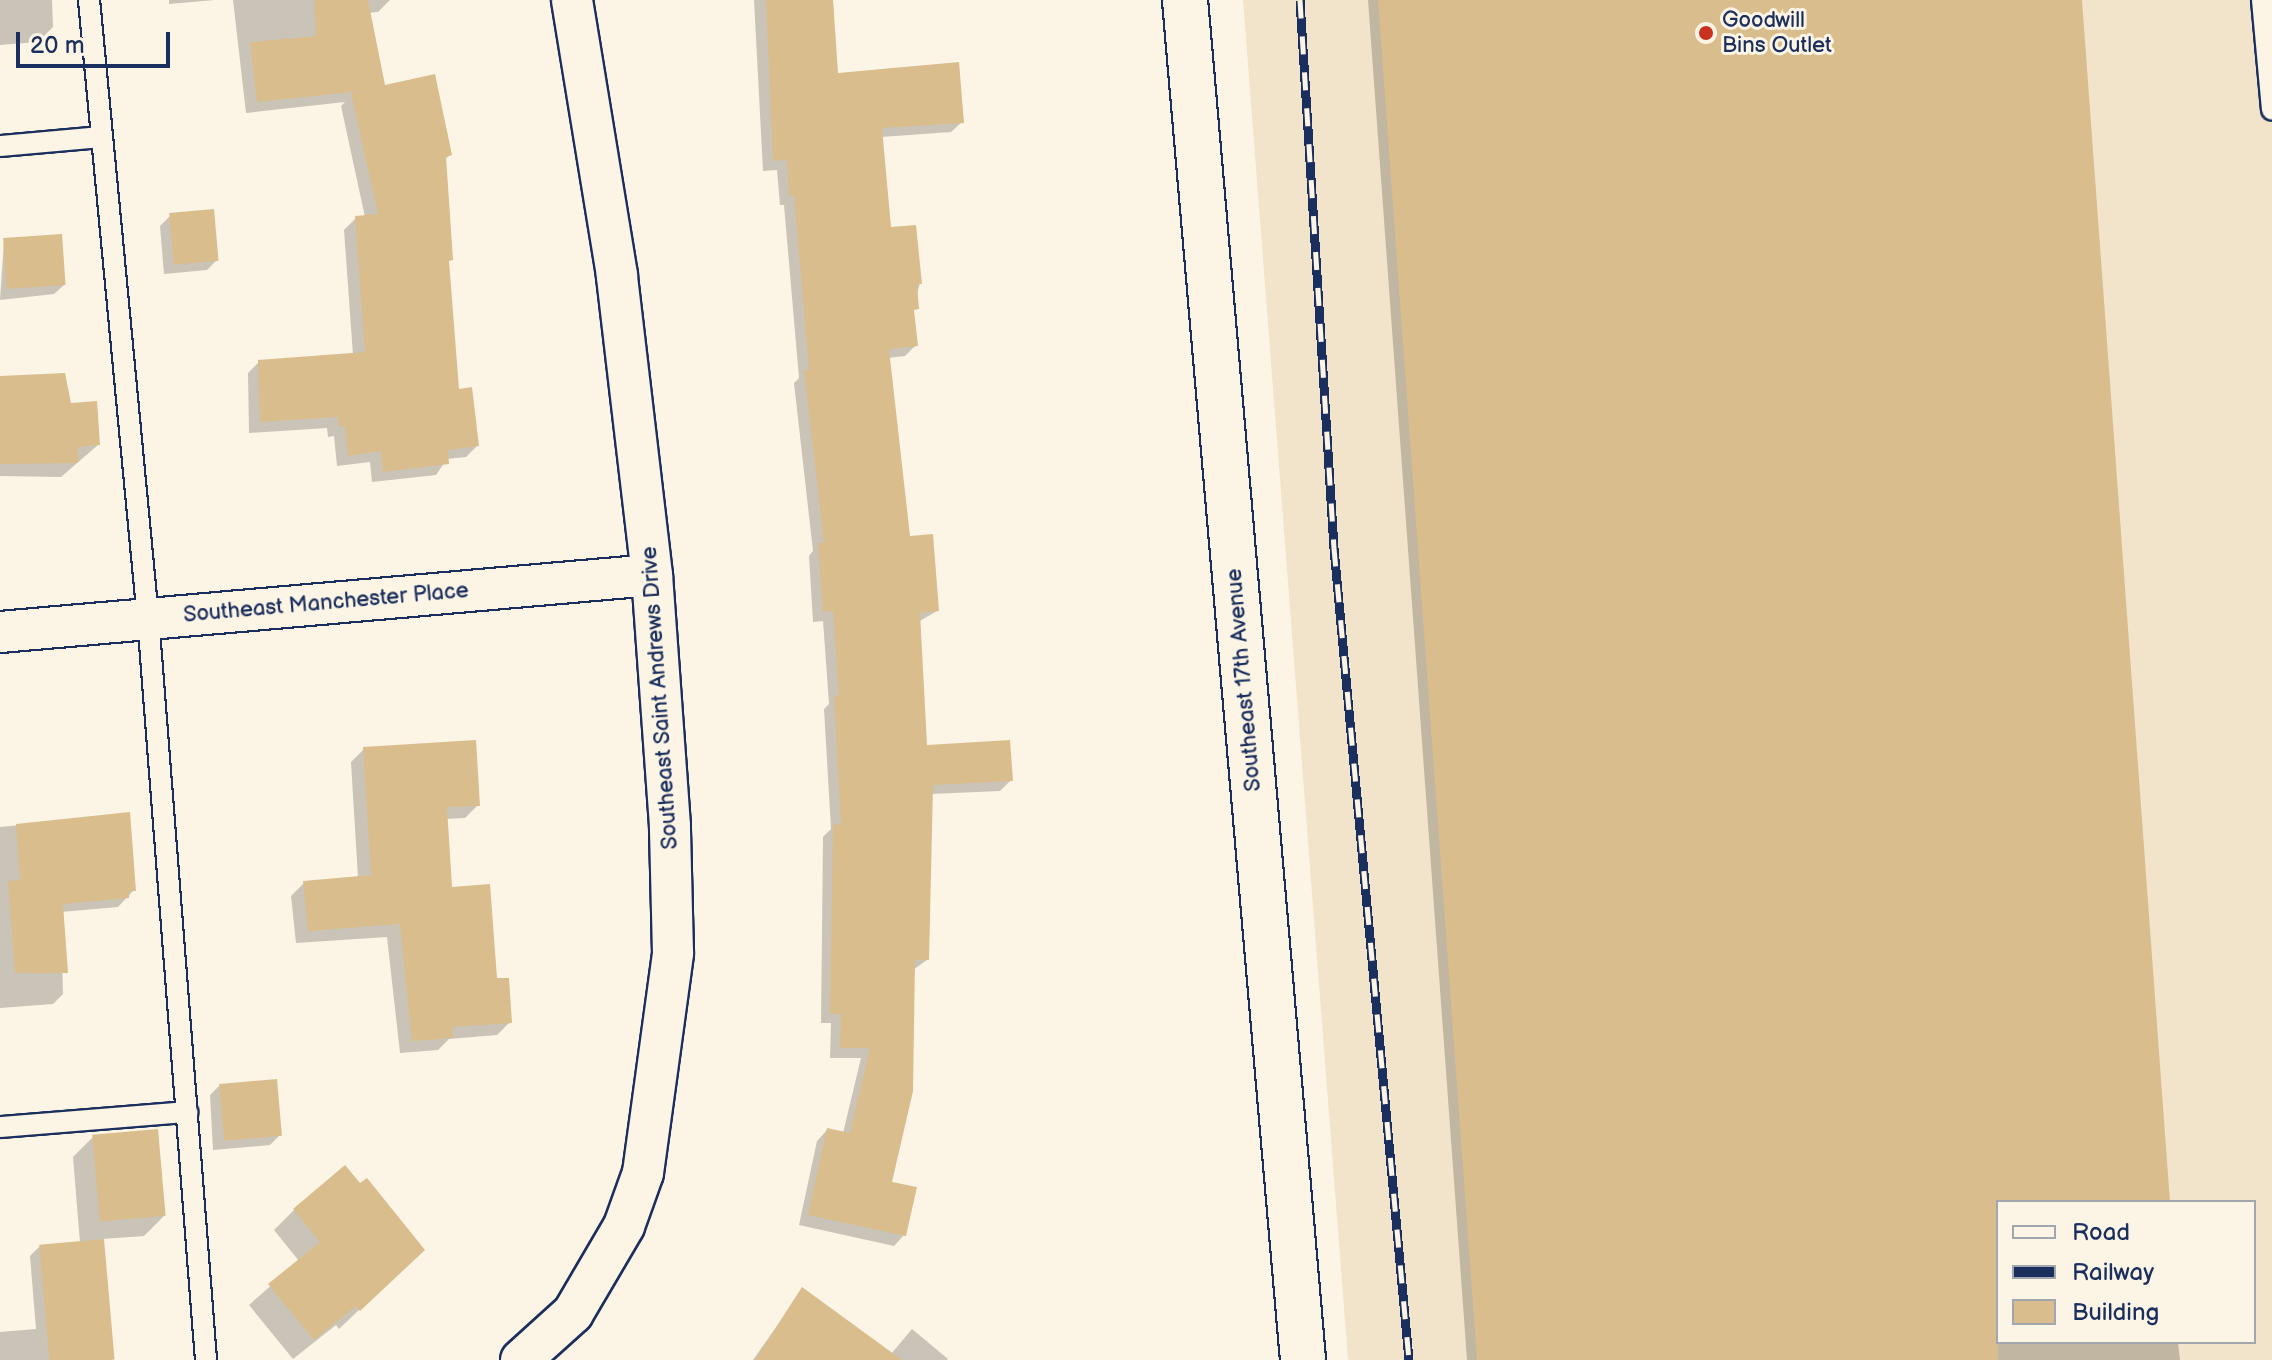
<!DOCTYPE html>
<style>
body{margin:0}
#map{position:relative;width:2272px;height:1360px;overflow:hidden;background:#fcf5e5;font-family:"Balsamiq Sans",sans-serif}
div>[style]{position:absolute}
.built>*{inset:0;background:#f2e4cb}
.shadow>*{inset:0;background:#0003}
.building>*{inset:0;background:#d9bd8d;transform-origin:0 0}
.roads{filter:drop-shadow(2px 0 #1b2f5e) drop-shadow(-2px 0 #1b2f5e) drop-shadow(0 2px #1b2f5e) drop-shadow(0 -2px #1b2f5e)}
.lane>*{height:20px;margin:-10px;padding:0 10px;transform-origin:10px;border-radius:10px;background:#fcf5e5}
.street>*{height:40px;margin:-20px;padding:0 20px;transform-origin:20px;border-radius:20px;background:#fcf5e5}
.secondary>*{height:44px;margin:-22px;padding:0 22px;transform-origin:22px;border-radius:22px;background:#fcf5e5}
.rail>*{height:9px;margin-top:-4.5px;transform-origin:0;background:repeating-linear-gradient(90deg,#fcf5e5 0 18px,#1b2f5e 0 36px);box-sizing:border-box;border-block:2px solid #1b2f5e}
.dots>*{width:22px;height:22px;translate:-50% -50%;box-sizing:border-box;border:4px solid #fcf5e5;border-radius:50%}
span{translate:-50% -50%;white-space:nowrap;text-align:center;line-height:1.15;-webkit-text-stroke:6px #fcf5e5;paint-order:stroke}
.poi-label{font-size:22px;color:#1b2f5e}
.left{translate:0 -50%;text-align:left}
.street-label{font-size:22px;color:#1b2f5e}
.legend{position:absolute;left:1996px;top:1200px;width:260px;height:144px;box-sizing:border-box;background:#fcf5e5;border:2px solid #a2a6af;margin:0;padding:10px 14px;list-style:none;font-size:24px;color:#1b2f5e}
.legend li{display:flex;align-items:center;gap:16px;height:40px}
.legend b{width:40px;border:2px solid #a2a6af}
.scale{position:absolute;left:16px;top:32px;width:154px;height:36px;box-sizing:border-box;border:4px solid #1b2f5e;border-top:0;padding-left:10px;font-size:24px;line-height:28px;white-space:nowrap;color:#1b2f5e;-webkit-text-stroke:6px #fcf5e5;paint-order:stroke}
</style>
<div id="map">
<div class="built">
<div style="clip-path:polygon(evenodd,1243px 0,2272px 0,2272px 1360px,1348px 1360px,1243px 0,1998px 1202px,2254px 1202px,2254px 1342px,1998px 1342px,1998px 1202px)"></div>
</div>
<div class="shadow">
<div style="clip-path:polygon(0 0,52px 0,53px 27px,38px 42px,0 45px)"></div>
<div style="clip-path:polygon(169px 0,215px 0,169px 4px)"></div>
<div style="clip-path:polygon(233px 0,390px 0,378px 12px,368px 13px,384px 88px,450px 155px,444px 160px,449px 309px,458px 391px,477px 446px,466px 457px,447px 459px,436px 475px,372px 482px,370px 462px,337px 466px,334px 436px,328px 437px,327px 428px,249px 433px,248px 373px,259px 362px,353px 355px,344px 230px,356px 218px,365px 217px,341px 106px,345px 102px,246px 113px)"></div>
<div style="clip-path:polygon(754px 0,833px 0,836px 75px,962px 122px,951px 132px,881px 137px,889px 229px,920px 283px,912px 312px,916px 345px,905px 356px,888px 358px,908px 538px,937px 611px,918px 622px,926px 747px,1011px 780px,1000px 791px,931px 794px,927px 960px,913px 970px,890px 1184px,904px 1235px,894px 1246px,799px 1225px,817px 1141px,827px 1130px,843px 1133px,861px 1058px,830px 1058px,831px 1023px,821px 1023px,823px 837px,831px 829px,824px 709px,829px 704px,823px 621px,813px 622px,809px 556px,813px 551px,794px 383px,799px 378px,784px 205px,780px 205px,777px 170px,763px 171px)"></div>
<div style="clip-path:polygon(1368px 0,2080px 0,2168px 1202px,1998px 1202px,1998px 1342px,2178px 1342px,2180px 1360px,1467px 1360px)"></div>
<div style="clip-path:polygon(170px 216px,217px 260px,207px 270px,164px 274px,160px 226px)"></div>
<div style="clip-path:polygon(4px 241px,64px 285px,54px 294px,0 300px)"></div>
<div style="clip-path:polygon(0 378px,69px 405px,98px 445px,61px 477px,0 476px)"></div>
<div style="clip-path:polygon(364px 749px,478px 805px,465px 818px,446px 819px,450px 889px,510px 1022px,497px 1035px,449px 1039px,438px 1050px,400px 1053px,387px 937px,296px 943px,291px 896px,304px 883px,358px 878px,351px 762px)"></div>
<div style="clip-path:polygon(128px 815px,134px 890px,118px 907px,61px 912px,63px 994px,53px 1004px,0 1008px,0 827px)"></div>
<div style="clip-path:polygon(219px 1086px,280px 1135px,270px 1145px,213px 1150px,210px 1095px)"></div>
<div style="clip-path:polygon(93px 1137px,164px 1216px,144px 1236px,102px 1239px,112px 1360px,0 1360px,0 1332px,36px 1329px,30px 1256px,39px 1247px,80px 1243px,73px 1157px)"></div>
<div style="clip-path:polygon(294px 1210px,402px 1269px,339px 1329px,336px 1325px,293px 1359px,249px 1305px,299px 1261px,274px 1230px)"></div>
<div style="clip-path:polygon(802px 1290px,869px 1360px,753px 1360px)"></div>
<div style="clip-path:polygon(912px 1329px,948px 1359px,947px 1360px,886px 1360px)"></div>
</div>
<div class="building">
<div style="clip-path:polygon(314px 0,368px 0,385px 85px,435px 74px,452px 155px,446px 157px,453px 260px,449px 261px,459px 389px,472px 387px,479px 446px,448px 450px,449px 464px,383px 472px,381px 451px,348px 456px,345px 426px,339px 427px,338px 417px,260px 422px,258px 360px,365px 352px,355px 216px,378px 214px,351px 93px,361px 91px,257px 102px,250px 42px,316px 36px)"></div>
<div style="clip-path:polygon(766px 0,833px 0,838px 73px,959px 62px,964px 123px,882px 128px,891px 227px,916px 225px,922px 284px,917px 284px,919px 309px,914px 310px,918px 346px,889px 349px,910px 536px,933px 534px,939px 611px,920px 613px,927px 745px,1010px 740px,1013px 781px,933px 785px,929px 960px,915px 960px,913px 1091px,892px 1182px,917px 1187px,906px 1236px,808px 1215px,827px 1128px,850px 1133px,870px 1048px,840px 1048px,841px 1014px,830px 1014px,833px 824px,841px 825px,834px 696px,839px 696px,833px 611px,823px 612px,818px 543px,824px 543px,804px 370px,809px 370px,794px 195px,789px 196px,787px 160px,773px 161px)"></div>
<div style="clip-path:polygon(1378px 0,2082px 0,2170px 1202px,1998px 1202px,1998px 1360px,1477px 1360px)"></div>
<div style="left:214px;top:209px;width:52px;height:45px;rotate:85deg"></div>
<div style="left:62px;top:234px;width:51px;height:59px;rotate:86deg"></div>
<div style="clip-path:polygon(65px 373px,71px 403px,97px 401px,100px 445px,78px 447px,78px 463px,0 464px,0 376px)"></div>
<div style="clip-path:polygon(476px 740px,480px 806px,447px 807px,452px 887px,490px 884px,497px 978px,509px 978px,512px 1023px,452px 1027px,453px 1038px,412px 1041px,400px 924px,308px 931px,303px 881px,371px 875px,363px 747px)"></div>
<div style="clip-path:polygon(130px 812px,136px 891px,129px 891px,129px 898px,63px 904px,68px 973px,15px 973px,8px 881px,20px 880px,16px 824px)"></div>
<div style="left:277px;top:1079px;width:57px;height:58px;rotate:85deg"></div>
<div style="left:158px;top:1129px;width:87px;height:66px;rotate:85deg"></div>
<div style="clip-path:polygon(345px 1165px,360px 1183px,367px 1178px,425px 1250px,360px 1311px,356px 1306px,314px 1340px,268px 1284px,320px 1242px,293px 1209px)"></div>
<div style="left:104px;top:1239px;width:121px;height:65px;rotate:85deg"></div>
<div style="clip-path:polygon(802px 1287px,902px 1360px,755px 1360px)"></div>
</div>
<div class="roads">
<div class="lane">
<div style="left:89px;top:0;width:621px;rotate:84.55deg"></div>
<div style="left:148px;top:618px;width:744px;rotate:85.53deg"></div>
<div style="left:2262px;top:0;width:110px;rotate:84.8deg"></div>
<div style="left:0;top:146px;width:100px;rotate:-5.1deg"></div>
<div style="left:0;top:1127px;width:188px;rotate:-4.6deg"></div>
</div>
<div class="street">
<div style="left:0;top:632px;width:654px;rotate:-5deg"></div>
<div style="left:521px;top:1360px;width:70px;rotate:-42.1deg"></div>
<div style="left:573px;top:1313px;width:101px;rotate:-59.6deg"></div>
<div style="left:624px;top:1226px;width:56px;rotate:-70.3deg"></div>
<div style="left:643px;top:1173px;width:222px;rotate:-82.2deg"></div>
<div style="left:673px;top:953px;width:127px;rotate:-91.4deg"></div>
<div style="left:670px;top:826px;width:252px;rotate:-94.1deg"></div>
<div style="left:652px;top:575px;width:302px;rotate:-96.7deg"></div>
<div style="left:617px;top:275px;width:279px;rotate:-99.3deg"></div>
</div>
<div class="secondary">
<div style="left:1185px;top:0;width:1365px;rotate:85.04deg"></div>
</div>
</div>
<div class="rail">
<div style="left:1300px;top:0;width:549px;rotate:86.45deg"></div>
<div style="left:1334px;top:548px;width:815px;rotate:84.72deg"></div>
</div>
<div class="dots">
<div style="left:1706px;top:33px;background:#c8321e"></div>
</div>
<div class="poi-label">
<span class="left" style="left:1722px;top:33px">Goodwill<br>Bins Outlet</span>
</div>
<div class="street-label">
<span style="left:326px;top:603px;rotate:-5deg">Southeast Manchester Place</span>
<span style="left:1244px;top:680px;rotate:-95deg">Southeast 17th Avenue</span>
<span style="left:660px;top:698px;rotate:-94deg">Southeast Saint Andrews Drive</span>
</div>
<ul class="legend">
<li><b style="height:10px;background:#fcf5e5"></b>Road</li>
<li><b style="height:10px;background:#1b2f5e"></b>Railway</li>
<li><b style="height:22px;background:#d9bd8d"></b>Building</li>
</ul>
<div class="scale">20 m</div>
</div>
